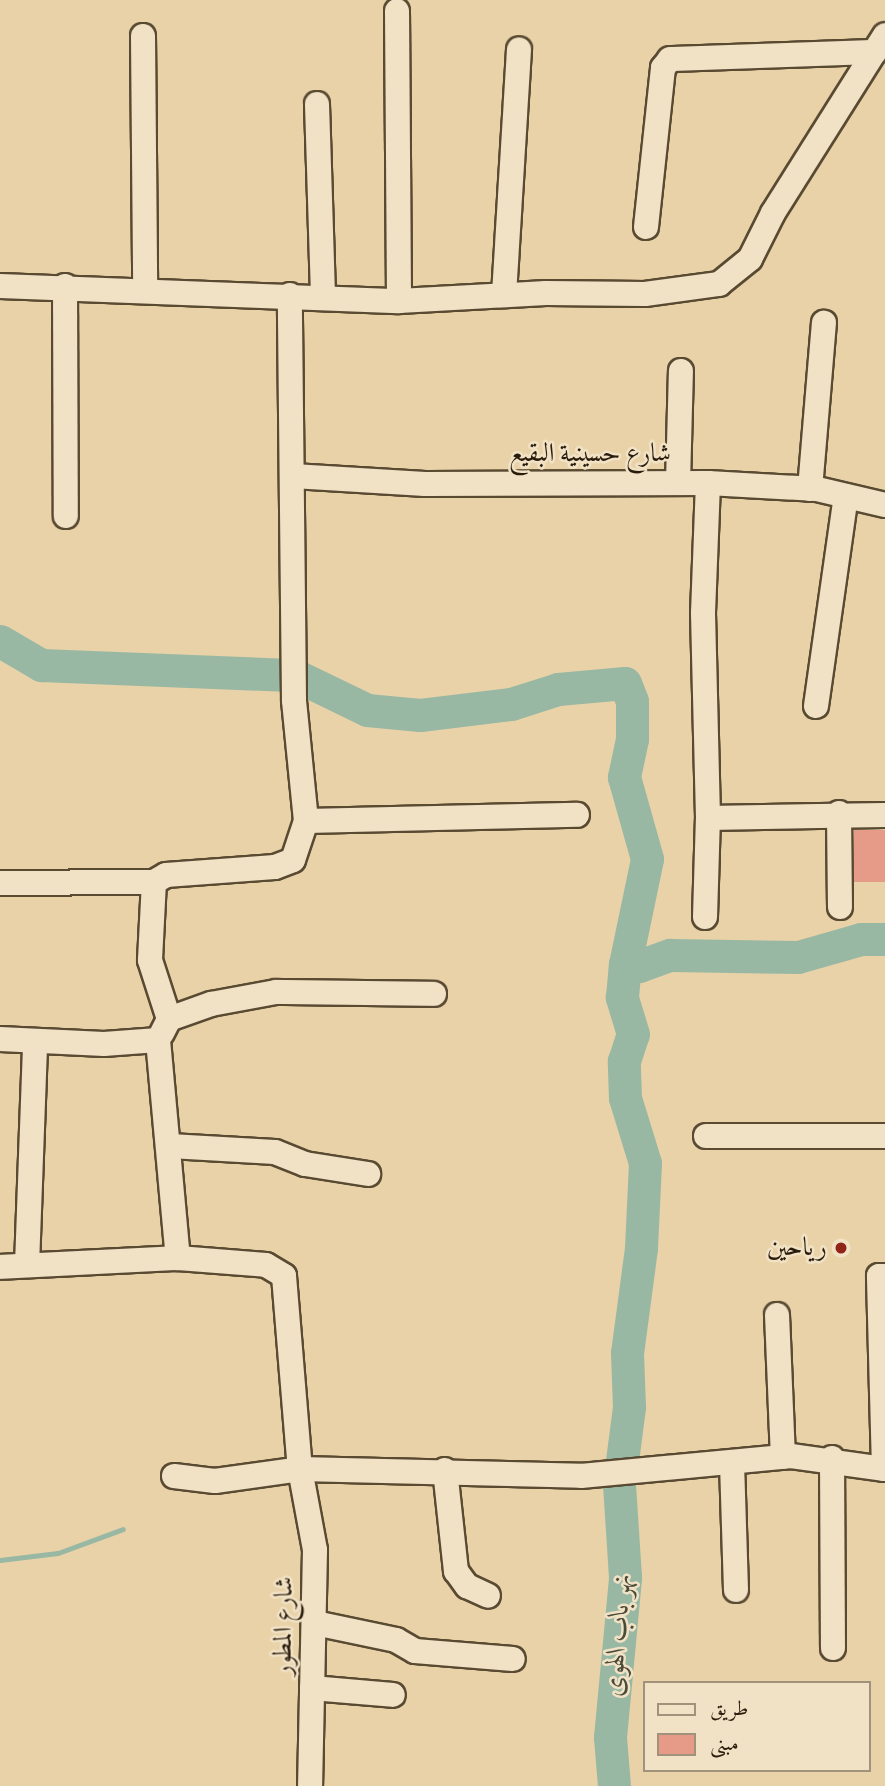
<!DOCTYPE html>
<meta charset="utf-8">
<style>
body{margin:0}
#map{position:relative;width:885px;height:1786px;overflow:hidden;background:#e9d2a7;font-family:"Libre Bodoni",Amiri,serif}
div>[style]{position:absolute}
.stream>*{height:5px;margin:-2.5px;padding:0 2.5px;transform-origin:2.5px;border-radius:2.5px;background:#98b8a4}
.river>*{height:33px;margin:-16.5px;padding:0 16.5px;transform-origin:16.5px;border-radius:16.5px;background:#98b8a4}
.building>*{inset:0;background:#e69a88;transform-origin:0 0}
.roads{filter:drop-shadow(2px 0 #594a32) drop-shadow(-2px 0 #594a32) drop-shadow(0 2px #594a32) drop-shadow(0 -2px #594a32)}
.minor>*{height:24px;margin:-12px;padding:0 12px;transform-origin:12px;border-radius:12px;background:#f1e2c6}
.dots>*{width:19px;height:19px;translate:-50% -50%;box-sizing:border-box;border:4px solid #f1e2c6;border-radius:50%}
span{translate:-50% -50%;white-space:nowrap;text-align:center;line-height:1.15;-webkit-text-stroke:5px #f1e2c6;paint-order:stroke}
.street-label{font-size:26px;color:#291c0b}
.poi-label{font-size:26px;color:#291c0b}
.right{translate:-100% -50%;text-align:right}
.water-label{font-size:28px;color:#4a4b39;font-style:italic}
.legend{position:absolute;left:643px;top:1681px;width:228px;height:91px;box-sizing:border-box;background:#f1e2c6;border:2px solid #a1937b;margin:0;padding:9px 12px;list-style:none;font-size:21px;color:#291c0b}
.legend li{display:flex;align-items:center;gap:14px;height:35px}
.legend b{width:35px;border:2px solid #a1937b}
</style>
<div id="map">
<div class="stream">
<div style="left:0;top:1560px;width:58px;rotate:-6.9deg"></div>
<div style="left:58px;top:1553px;width:69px;rotate:-20.3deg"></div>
</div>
<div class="river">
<div style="left:0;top:641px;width:48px;rotate:30.3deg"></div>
<div style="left:41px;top:665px;width:254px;rotate:2.3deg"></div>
<div style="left:295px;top:675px;width:80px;rotate:25.9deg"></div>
<div style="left:367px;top:710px;width:53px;rotate:5.4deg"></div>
<div style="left:420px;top:715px;width:92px;rotate:-6.9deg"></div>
<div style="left:511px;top:704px;width:49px;rotate:-17.7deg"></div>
<div style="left:558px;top:689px;width:67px;rotate:-5.1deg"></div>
<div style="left:625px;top:683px;width:19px;rotate:69deg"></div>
<div style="left:632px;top:701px;width:38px;rotate:90deg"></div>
<div style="left:632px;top:739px;width:39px;rotate:102deg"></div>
<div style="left:624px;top:777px;width:85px;rotate:74.3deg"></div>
<div style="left:647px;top:859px;width:107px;rotate:101.8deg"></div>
<div style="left:625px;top:964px;width:14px;rotate:8deg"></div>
<div style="left:639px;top:966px;width:33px;rotate:-20deg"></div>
<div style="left:670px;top:955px;width:128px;rotate:0.9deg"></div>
<div style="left:798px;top:957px;width:66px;rotate:-15.9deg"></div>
<div style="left:861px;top:939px;width:24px"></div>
<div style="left:614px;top:1786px;width:49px;rotate:-94.7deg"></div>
<div style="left:610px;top:1737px;width:161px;rotate:-84.6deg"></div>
<div style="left:625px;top:1577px;width:93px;rotate:-93.7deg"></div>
<div style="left:619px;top:1484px;width:78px;rotate:-82.6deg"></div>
<div style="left:629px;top:1407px;width:54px;rotate:-92.1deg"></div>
<div style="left:627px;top:1353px;width:106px;rotate:-82.4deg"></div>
<div style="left:641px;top:1248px;width:85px;rotate:-87.3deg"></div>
<div style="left:645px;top:1163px;width:68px;rotate:-107.1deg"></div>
<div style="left:625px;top:1098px;width:37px;rotate:-92deg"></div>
<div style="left:624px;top:1061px;width:28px;rotate:-72deg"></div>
<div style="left:633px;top:1034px;width:39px;rotate:-107deg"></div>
<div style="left:622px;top:997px;width:33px;rotate:-85deg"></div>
</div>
<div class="building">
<div style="left:854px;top:830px;width:31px;height:52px"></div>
</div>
<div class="roads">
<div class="minor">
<div style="left:397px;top:11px;width:290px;rotate:89.6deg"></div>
<div style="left:143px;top:36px;width:253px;rotate:89.5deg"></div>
<div style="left:317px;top:104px;width:193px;rotate:88.2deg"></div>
<div style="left:646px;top:227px;width:160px;rotate:-83.9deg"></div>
<div style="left:663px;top:68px;width:11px;rotate:-52deg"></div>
<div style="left:670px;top:59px;width:205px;rotate:-2deg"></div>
<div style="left:0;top:286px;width:399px;rotate:2.2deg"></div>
<div style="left:399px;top:301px;width:147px;rotate:-3.1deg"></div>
<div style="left:546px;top:293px;width:99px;rotate:0.6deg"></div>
<div style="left:645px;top:294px;width:75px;rotate:-7.7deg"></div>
<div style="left:719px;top:284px;width:40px;rotate:-39deg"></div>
<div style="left:750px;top:259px;width:51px;rotate:-63.4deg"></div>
<div style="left:773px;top:213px;width:210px;rotate:-57.8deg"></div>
<div style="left:65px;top:286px;width:230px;rotate:89.8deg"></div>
<div style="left:504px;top:295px;width:246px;rotate:-86.5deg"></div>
<div style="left:293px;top:476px;width:132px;rotate:3.5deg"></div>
<div style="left:425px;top:484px;width:283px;rotate:-0.2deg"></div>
<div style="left:708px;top:483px;width:109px;rotate:3.2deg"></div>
<div style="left:817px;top:489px;width:70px;rotate:13.2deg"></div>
<div style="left:678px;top:483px;width:112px;rotate:-88.5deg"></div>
<div style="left:708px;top:483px;width:130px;rotate:92.2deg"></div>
<div style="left:703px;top:613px;width:205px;rotate:88.6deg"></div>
<div style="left:810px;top:489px;width:167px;rotate:-85.2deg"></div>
<div style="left:816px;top:706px;width:212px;rotate:-81.9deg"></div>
<div style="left:839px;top:813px;width:94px;rotate:89.4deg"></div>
<div style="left:306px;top:821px;width:271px;rotate:-1.3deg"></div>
<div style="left:0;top:883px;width:154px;rotate:-0.4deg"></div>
<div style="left:705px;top:917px;width:99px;rotate:-88.3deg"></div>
<div style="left:708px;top:818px;width:177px;rotate:-1deg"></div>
<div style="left:169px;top:1019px;width:62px;rotate:-107.9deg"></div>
<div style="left:150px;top:960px;width:78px;rotate:-87.1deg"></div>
<div style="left:154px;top:882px;width:14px;rotate:-30deg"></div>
<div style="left:166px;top:875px;width:109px;rotate:-4.2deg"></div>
<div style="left:275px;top:867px;width:19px;rotate:-21deg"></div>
<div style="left:293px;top:860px;width:41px;rotate:-71.6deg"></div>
<div style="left:306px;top:821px;width:122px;rotate:-95.7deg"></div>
<div style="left:294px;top:700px;width:405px;rotate:-90.6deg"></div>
<div style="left:162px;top:1033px;width:16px;rotate:-63deg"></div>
<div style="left:169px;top:1019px;width:45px;rotate:-19.7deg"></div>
<div style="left:211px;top:1004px;width:66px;rotate:-10.5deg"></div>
<div style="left:276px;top:992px;width:158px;rotate:0.7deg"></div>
<div style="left:0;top:1039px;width:104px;rotate:2.8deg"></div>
<div style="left:104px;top:1044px;width:54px;rotate:-4.2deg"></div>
<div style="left:158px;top:1040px;width:219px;rotate:84.8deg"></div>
<div style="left:178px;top:1258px;width:88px;rotate:4.5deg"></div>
<div style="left:266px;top:1265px;width:21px;rotate:31deg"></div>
<div style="left:284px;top:1276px;width:194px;rotate:85.3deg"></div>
<div style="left:300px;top:1469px;width:82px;rotate:79.5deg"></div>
<div style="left:315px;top:1550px;width:236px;rotate:91.2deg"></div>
<div style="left:706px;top:1136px;width:179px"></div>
<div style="left:170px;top:1146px;width:105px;rotate:3.3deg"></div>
<div style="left:275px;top:1152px;width:32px;rotate:22deg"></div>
<div style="left:305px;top:1164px;width:64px;rotate:9deg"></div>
<div style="left:27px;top:1265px;width:222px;rotate:-87.9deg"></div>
<div style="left:0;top:1267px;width:178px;rotate:-2.9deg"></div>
<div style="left:777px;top:1315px;width:142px;rotate:87.6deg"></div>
<div style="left:832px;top:1458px;width:190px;rotate:89.7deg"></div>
<div style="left:732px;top:1463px;width:127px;rotate:88.2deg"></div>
<div style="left:884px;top:1469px;width:193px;rotate:-91.5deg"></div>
<div style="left:879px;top:1276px;width:6px"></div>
<div style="left:445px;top:1470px;width:102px;rotate:83.8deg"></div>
<div style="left:456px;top:1571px;width:19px;rotate:54deg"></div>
<div style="left:467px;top:1586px;width:23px;rotate:25deg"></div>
<div style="left:174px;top:1476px;width:41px;rotate:7deg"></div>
<div style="left:215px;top:1481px;width:86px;rotate:-8deg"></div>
<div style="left:300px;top:1469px;width:281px;rotate:1.4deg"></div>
<div style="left:581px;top:1476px;width:211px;rotate:-5.4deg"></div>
<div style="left:791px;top:1456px;width:95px;rotate:7.9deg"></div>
<div style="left:315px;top:1623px;width:83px;rotate:11.9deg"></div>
<div style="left:396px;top:1640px;width:22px;rotate:30deg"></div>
<div style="left:415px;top:1651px;width:98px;rotate:4.7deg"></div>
<div style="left:312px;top:1688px;width:81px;rotate:4.9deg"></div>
</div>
</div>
<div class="dots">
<div style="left:841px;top:1248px;background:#8f2418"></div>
</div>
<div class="street-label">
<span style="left:590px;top:454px">شارع حسينية البقيع</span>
<span style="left:284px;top:1626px;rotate:-89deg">شارع المطور</span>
</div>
<div class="poi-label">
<span class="right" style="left:827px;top:1248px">رياحين</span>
</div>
<div class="water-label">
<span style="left:618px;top:1635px;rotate:-86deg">نهر باب الهوى</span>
</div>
<ul class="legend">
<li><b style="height:9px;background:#f1e2c6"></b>طريق</li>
<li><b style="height:19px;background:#e69a88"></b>مبنى</li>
</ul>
</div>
